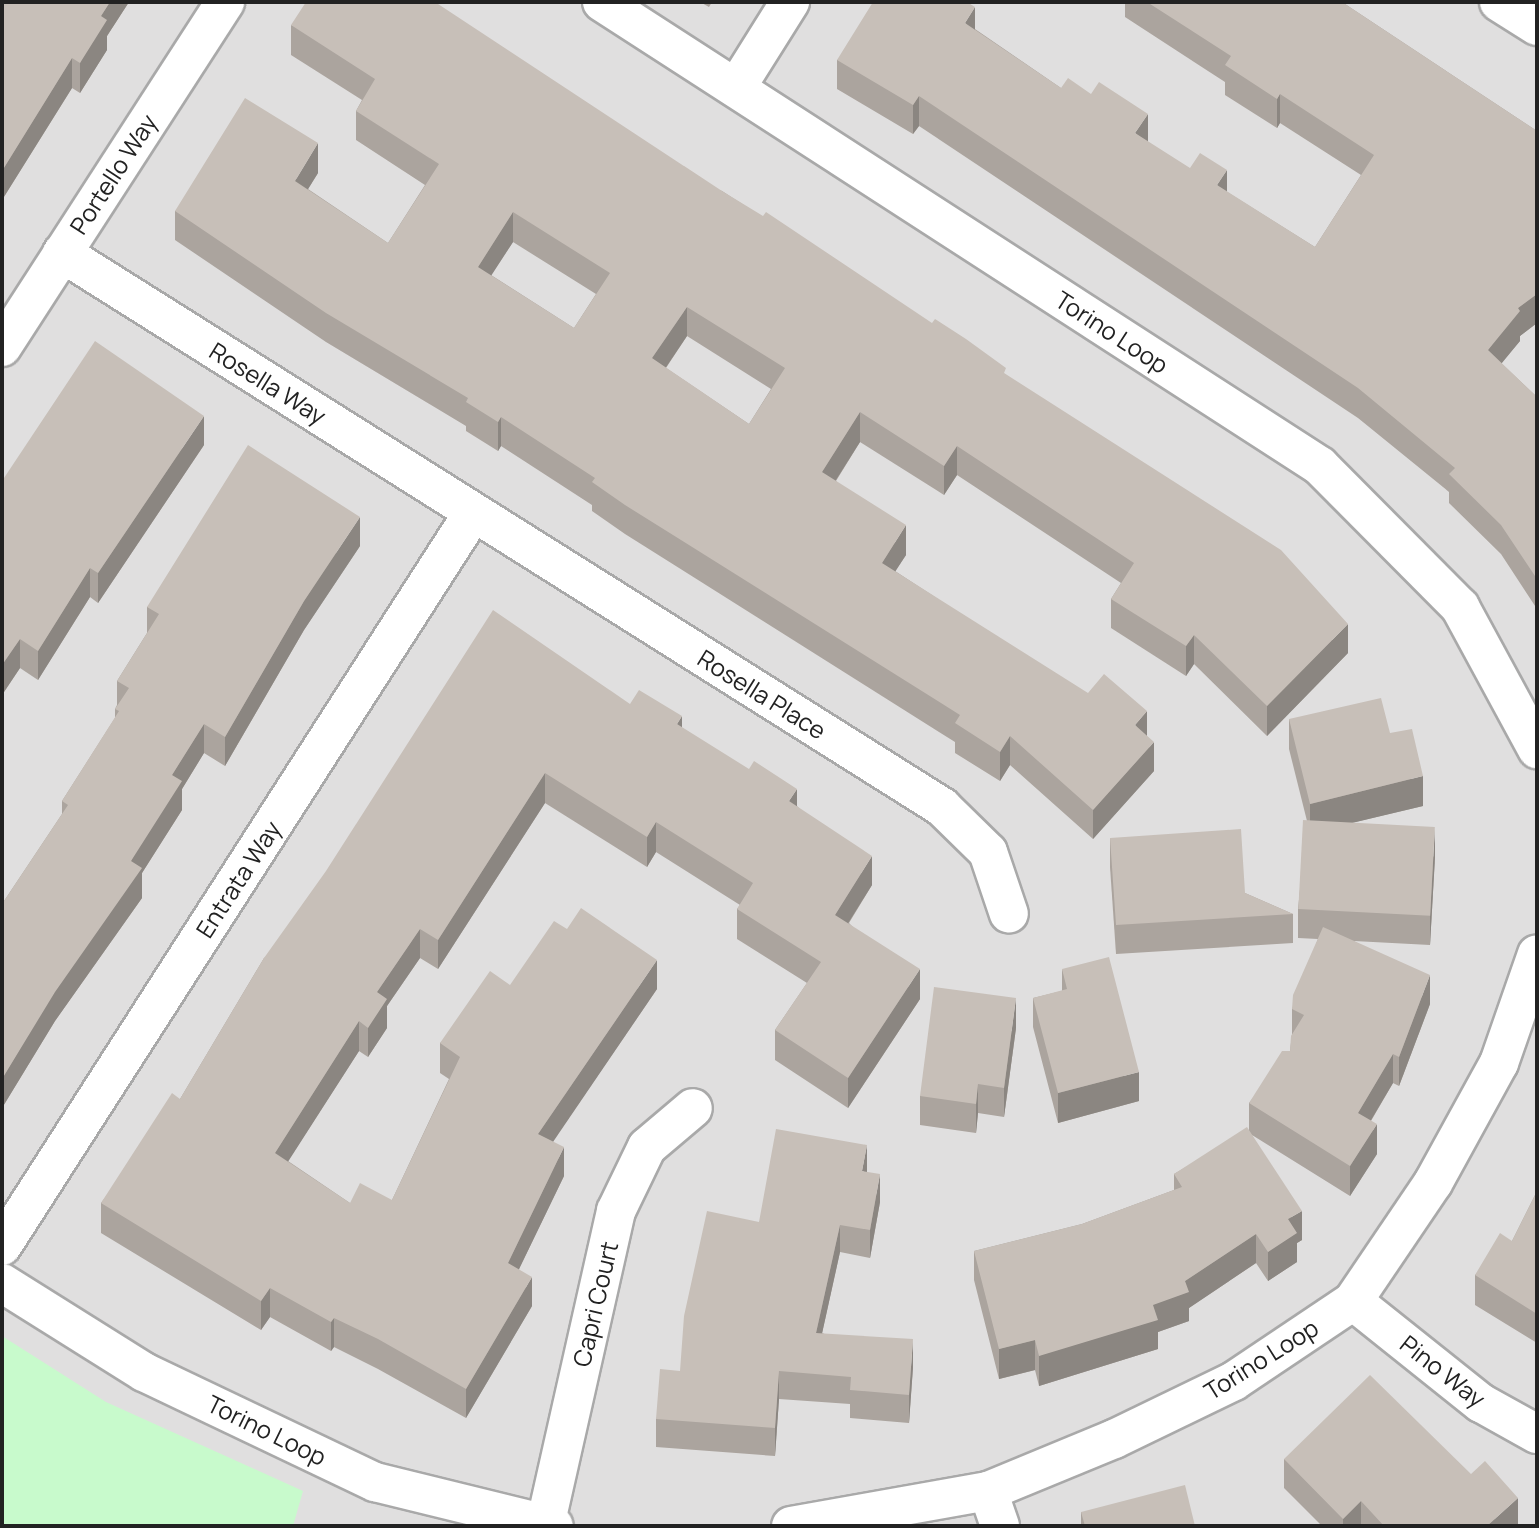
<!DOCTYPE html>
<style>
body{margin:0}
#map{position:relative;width:1539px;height:1528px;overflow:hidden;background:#f2efe9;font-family:Manrope,sans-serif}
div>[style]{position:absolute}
.residential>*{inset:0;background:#e0dfdf;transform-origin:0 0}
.park>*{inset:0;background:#c8facc}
.roads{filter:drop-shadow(2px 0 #a9a9a9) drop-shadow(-2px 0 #a9a9a9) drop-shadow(0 2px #a9a9a9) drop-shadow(0 -2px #a9a9a9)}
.minor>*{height:38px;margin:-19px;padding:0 19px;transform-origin:19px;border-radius:19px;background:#fff}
.wall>*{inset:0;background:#aba49e}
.shaded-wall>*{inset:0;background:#8b8681}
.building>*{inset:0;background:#c7bfb8;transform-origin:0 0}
span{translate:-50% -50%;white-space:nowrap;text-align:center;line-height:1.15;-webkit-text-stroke:6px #fff;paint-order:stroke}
.street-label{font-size:24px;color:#222}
.frame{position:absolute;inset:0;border:4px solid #222;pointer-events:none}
</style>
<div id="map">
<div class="residential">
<div style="left:2px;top:2px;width:1535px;height:1524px"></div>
</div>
<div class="park">
<div style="clip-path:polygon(2px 1336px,106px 1402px,303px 1491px,293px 1526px,2px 1526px)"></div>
</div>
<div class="roads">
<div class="minor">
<div style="left:602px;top:2px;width:855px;rotate:32.87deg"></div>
<div style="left:1320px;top:466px;width:199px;rotate:45.2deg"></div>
<div style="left:1460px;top:607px;width:162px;rotate:61.5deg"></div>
<div style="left:1499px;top:2px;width:45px;rotate:32.3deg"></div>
<div style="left:736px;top:88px;width:102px;rotate:-57.9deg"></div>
<div style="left:62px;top:253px;width:1040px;rotate:32.19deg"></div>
<div style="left:942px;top:807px;width:64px;rotate:44.4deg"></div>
<div style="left:988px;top:852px;width:65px;rotate:71.3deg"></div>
<div style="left:2px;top:347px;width:411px;rotate:-57.1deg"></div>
<div style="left:2px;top:1246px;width:871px;rotate:-57.28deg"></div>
<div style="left:2px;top:1283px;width:168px;rotate:32.1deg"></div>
<div style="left:144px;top:1372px;width:256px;rotate:25.5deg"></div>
<div style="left:375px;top:1482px;width:184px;rotate:13.8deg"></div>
<div style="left:1353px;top:1301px;width:164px;rotate:38.6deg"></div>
<div style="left:1481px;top:1403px;width:64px;rotate:29deg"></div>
<div style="left:988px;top:1491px;width:37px;rotate:71deg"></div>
<div style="left:545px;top:1526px;width:323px;rotate:-77.3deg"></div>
<div style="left:616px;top:1211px;width:71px;rotate:-64.2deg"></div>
<div style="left:647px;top:1147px;width:60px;rotate:-40.3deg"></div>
<div style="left:791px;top:1526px;width:200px;rotate:-10.1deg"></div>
<div style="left:988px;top:1491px;width:136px;rotate:-22.4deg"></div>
<div style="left:1114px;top:1439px;width:133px;rotate:-25.8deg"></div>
<div style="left:1234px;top:1381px;width:143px;rotate:-33.9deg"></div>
<div style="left:1353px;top:1301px;width:143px;rotate:-55.9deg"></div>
<div style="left:1433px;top:1183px;width:137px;rotate:-61.2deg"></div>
<div style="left:1499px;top:1063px;width:115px;rotate:-70.8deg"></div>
</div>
</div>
<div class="wall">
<div style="clip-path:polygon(2px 2px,129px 2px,107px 36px,107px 50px,80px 93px,72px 88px,2px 200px)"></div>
<div style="clip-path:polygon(700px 2px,712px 2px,709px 7px)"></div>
<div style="clip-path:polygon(1125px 2px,1342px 2px,1537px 131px,1537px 323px,1520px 336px,1520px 341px,1501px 363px,1537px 397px,1537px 609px,1501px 554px,1449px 503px,1449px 492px,1358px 418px,919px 126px,913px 134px,837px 89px,837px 60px,975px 29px,1061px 88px,1315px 247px,1361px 175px,1280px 123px,1277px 128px,1225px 95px,1225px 82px,1125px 17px)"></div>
<div style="clip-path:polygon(evenodd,291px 25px,722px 191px,1006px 375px,1348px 653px,1267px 736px,1194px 664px,1186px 676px,1111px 628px,1111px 599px,1121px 583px,957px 475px,944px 495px,860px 442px,836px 481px,906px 555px,895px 571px,1147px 736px,1154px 771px,1093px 839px,1010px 765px,1000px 781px,955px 753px,955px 742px,625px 534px,592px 511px,592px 505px,501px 446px,498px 451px,466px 431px,466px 426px,326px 342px,175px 240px,175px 211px,318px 173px,308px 189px,388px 243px,425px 185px,356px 140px,356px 111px,362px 100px,291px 55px,291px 25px,513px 242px,596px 294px,574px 328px,491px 275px,513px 242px,291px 25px,687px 336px,771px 389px,749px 424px,666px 368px,687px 336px)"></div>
<div style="clip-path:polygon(204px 445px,98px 603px,90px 597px,38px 680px,20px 668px,2px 695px,2px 481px)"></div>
<div style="clip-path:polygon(360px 546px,304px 630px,225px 766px,204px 753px,182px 789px,182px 810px,142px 873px,142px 898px,55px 1021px,2px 1108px,2px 900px,4px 901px,62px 814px,62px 801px,115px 718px,115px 709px,117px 705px,117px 681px,147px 633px,147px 607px)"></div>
<div style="clip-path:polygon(630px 704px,682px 728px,797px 806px,872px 885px,849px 923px,920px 999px,848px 1108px,775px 1060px,775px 1030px,807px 983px,737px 939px,737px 909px,740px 905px,656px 852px,647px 867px,545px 803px,438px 969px,420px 958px,387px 1006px,387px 1028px,368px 1057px,359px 1051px,288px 1161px,350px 1203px,392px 1200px,449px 1079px,440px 1073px,440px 1043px,510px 985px,657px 989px,553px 1141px,564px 1176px,519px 1269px,532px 1306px,466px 1418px,378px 1369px,334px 1347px,331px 1351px,270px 1317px,261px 1330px,101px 1233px,101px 1203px,180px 1099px,264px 958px)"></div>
<div style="clip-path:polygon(1289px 719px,1390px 733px,1423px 806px,1351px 823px,1435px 857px,1430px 945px,1354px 941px,1430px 1004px,1399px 1086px,1393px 1083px,1371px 1121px,1377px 1154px,1350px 1196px,1252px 1135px,1302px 1240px,1297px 1243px,1297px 1262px,1268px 1281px,1256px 1263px,1189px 1308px,1189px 1321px,1158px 1332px,1158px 1349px,1039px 1386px,1035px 1370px,999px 1379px,974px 1280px,974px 1251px,1082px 1224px,1174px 1190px,1174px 1174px,1249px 1130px,1249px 1103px,1290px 1051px,1292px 1034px,1292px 1009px,1318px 939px,1298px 938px,1298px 909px,1307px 821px,1289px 749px)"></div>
<div style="clip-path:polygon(1110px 838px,1245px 893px,1293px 914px,1293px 943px,1116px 954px,1110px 867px)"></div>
<div style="clip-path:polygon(1062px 969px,1139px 1101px,1058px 1123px,1033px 1027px,1033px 998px,1062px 991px)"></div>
<div style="clip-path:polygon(1016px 1028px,1004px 1117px,978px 1113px,976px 1133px,920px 1125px,920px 1096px)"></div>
<div style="clip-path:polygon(867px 1172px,880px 1202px,870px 1258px,840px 1252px,822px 1333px,913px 1367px,909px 1423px,850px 1418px,850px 1404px,779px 1399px,775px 1456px,656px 1447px,656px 1419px,759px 1222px)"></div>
<div style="clip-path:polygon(1537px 1191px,1537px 1343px,1475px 1305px,1475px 1275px,1512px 1241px)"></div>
<div style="clip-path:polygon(1284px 1459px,1518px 1526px,1322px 1526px,1284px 1488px)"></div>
<div style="clip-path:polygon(1081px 1512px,1195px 1526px,1081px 1526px)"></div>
</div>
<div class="shaded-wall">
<div style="clip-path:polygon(110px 2px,129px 2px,107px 36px,107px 50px,80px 93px,80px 63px,101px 16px)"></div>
<div style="clip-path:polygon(975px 7px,975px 36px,965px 23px)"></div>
<div style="clip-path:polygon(72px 58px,72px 88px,2px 200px,2px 171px)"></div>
<div style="clip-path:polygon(1280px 94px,1280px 123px,1277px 128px,1277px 99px)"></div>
<div style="clip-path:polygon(919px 96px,919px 126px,913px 134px,913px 105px)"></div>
<div style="clip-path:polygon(1148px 114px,1148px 144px,1135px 133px)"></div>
<div style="clip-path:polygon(318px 143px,318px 173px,295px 210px,295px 181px)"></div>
<div style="clip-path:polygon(1227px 170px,1227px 199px,1217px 185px)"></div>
<div style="clip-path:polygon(513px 212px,513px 242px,478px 296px,478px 267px)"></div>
<div style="clip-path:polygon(1537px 294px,1537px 323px,1520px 336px,1520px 341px,1488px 380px,1488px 350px,1518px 308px)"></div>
<div style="clip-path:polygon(687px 307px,687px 336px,652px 388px,652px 358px)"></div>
<div style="clip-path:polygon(860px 412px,860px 442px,822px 502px,822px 472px)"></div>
<div style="clip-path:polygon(204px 416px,204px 445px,98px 603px,98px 573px)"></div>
<div style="clip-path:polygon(501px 417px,501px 446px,498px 451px,498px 422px)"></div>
<div style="clip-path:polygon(957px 446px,957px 475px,944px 495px,944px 466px)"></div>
<div style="clip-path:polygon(360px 517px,360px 546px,304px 630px,225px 766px,225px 737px,304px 601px)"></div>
<div style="clip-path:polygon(906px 525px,906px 555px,882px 592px,882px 563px)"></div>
<div style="clip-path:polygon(90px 568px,90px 597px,38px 680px,38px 651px)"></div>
<div style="clip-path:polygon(1348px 624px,1348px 653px,1267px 736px,1267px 706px)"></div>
<div style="clip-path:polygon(1194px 635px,1194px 664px,1186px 676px,1186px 646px)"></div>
<div style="clip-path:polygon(20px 639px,20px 668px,2px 695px,2px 665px)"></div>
<div style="clip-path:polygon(1147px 711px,1147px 741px,1135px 725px)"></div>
<div style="clip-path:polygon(682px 716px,682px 746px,677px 724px)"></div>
<div style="clip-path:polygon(204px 724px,204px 753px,182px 789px,182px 810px,142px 873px,142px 898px,55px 1021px,2px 1108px,2px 1079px,131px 861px,172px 775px)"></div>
<div style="clip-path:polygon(1010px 736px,1010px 765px,1000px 781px,1000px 752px)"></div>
<div style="clip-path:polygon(1154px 742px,1154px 771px,1093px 839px,1093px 810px)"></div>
<div style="clip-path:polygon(545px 773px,545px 803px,438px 969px,438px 940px)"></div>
<div style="clip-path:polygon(1423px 776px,1423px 806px,1310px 833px,1310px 804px)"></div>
<div style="clip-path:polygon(797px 789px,797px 818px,789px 801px)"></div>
<div style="clip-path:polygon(656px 822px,656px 852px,647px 867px,647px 837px)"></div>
<div style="clip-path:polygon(1435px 828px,1435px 857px,1430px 945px,1430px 916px)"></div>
<div style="clip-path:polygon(872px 856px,872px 885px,835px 944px,835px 915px)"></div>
<div style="clip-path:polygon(420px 929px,420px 958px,387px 1006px,387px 1028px,368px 1057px,368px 1028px,377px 992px)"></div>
<div style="clip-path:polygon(657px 960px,657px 989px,538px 1164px,538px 1134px)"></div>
<div style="clip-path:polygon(920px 969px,920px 999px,848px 1108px,848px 1078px)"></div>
<div style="clip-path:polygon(1430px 975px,1430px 1004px,1399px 1086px,1399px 1057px)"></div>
<div style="clip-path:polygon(1016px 998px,1016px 1028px,1004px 1117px,1004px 1088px)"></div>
<div style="clip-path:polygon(359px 1021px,359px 1051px,275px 1182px,275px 1153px)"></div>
<div style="clip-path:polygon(1393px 1054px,1393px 1083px,1358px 1142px,1358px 1113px)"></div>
<div style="clip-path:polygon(1139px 1072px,1139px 1101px,1058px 1123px,1058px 1093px)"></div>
<div style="clip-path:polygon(978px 1084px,978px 1113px,976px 1133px,976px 1104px)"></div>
<div style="clip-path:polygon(1377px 1124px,1377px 1154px,1350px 1196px,1350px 1166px)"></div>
<div style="clip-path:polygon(867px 1145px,867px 1173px,862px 1171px)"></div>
<div style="clip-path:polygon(564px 1147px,564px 1176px,508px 1292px,508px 1263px)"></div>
<div style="clip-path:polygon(880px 1174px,880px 1202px,870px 1258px,870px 1230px)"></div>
<div style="clip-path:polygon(1302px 1211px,1302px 1240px,1297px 1243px,1297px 1262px,1268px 1281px,1268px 1252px,1288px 1219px)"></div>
<div style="clip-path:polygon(840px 1225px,840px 1252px,816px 1361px,816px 1333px)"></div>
<div style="clip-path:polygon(1256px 1234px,1256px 1263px,1189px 1308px,1189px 1321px,1158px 1332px,1158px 1349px,1039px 1386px,1039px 1356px,1185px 1281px)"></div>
<div style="clip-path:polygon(532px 1277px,532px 1306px,466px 1418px,466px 1389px)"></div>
<div style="clip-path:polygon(270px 1288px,270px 1317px,261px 1330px,261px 1301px)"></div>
<div style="clip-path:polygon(334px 1318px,334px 1347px,331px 1351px,331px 1322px)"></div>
<div style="clip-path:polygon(913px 1339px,913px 1367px,909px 1423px,909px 1395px)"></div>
<div style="clip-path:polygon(1035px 1340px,1035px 1370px,999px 1379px,999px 1349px)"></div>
<div style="clip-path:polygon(779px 1371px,779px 1399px,775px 1456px,775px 1428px)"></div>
<div style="clip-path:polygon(1518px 1498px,1518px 1526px,1487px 1526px)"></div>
<div style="clip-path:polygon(1361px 1501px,1361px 1526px,1343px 1526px,1343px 1519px)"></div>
</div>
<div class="building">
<div style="clip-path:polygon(2px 2px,110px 2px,101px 16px,107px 20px,80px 63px,72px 58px,2px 171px)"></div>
<div style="clip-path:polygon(evenodd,306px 2px,435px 2px,722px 191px,763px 216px,766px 212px,932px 323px,935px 319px,966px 339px,1006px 368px,1004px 373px,1281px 550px,1348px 624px,1267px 706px,1194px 635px,1186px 646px,1111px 599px,1134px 563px,957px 446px,944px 466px,860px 412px,822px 472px,906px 525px,882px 563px,1088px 693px,1104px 674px,1147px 711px,1135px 725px,1154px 742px,1093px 810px,1010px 736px,1000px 752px,955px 723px,960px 715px,625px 505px,592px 482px,595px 478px,501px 417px,498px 422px,466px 402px,468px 398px,326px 313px,175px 211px,245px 98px,318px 143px,295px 181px,388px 243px,439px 164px,356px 111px,375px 79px,291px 25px,306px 2px,513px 212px,610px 273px,574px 328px,478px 267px,513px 212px,306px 2px,687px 307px,785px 368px,749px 424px,652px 358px,687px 307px)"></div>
<div style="clip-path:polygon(873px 2px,967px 2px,975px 7px,965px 23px,1061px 88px,1068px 78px,1091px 94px,1099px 82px,1148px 114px,1135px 133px,1190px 168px,1200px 153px,1227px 170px,1217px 185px,1315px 247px,1374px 155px,1280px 94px,1277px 99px,1225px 65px,1231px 56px,1147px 2px,1342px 2px,1537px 131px,1537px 294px,1518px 308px,1520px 311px,1488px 350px,1537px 397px,1537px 579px,1501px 525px,1449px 474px,1455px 468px,1358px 388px,919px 96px,913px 105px,837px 60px)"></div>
<div style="clip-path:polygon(95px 341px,204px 416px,98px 573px,90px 568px,38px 651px,20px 639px,2px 665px,2px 481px)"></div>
<div style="clip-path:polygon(248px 445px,360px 517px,304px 601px,225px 737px,204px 724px,172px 775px,182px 781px,131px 861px,142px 868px,55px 992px,2px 1079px,2px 900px,4px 901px,68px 805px,62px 801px,119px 711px,115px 709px,129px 688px,117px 681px,159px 614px,147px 607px)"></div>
<div style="clip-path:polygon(493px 610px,630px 704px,639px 690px,682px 716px,677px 724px,749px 769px,754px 761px,797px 789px,789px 801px,872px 856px,835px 915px,920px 969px,848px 1078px,775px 1030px,821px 962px,737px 909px,753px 883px,656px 822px,647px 837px,545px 773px,438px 940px,420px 929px,377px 992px,387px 999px,368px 1028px,359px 1021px,275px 1153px,350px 1203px,360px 1183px,392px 1200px,460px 1057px,440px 1043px,490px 971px,510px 985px,554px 921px,567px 929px,581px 908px,657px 960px,538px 1134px,564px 1147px,508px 1263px,532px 1277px,466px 1389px,378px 1339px,334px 1318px,331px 1322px,270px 1288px,261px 1301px,101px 1203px,172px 1093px,180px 1099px,264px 958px,326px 871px)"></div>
<div style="clip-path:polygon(1381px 698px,1390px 733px,1412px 729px,1423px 776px,1310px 804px,1289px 719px)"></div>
<div style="left:1303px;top:820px;width:132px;height:89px;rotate:3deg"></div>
<div style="clip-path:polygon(1241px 829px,1245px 893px,1293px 914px,1116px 925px,1110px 838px)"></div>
<div style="clip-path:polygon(1323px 927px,1430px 975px,1399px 1057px,1393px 1054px,1358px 1113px,1377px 1124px,1350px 1166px,1249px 1103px,1282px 1051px,1290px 1051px,1291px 1036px,1304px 1015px,1292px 1009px,1293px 995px)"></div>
<div style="clip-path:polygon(1109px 957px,1139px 1072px,1058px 1093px,1033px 998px,1067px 989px,1062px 969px)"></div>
<div style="clip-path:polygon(934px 987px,1016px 998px,1004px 1088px,978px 1084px,976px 1104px,920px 1096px)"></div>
<div style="clip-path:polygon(1247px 1127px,1302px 1211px,1288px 1219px,1297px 1233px,1268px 1252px,1256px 1234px,1185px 1281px,1189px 1292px,1153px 1305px,1158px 1320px,1039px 1356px,1035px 1340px,999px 1349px,974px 1251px,1082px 1224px,1182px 1187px,1174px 1174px)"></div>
<div style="clip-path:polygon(776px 1129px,867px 1145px,862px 1171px,880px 1174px,870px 1230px,840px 1225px,816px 1333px,913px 1339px,909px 1395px,850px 1390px,851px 1377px,779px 1371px,775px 1428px,656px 1419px,660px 1369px,680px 1371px,684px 1316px,707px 1211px,759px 1222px)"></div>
<div style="clip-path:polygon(1537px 1191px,1537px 1314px,1475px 1275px,1500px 1233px,1512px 1241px)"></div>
<div style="clip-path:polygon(1370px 1375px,1471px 1474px,1485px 1461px,1518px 1498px,1487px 1526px,1384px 1526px,1361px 1501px,1343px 1519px,1284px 1459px)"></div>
<div style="clip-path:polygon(1185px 1485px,1195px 1526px,1085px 1526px,1081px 1512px)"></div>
</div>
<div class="street-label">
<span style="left:113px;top:174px;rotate:-57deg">Portello Way</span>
<span style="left:1112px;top:332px;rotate:33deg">Torino Loop</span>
<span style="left:268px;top:383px;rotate:32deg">Rosella Way</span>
<span style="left:762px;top:694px;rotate:32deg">Rosella Place</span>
<span style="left:238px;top:879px;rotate:-57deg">Entrata Way</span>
<span style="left:595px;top:1304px;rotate:-77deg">Capri Court</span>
<span style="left:1261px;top:1359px;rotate:-32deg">Torino Loop</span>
<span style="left:1443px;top:1371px;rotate:38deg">Pino Way</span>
<span style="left:267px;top:1430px;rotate:26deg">Torino Loop</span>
</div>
<div class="frame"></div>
</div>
